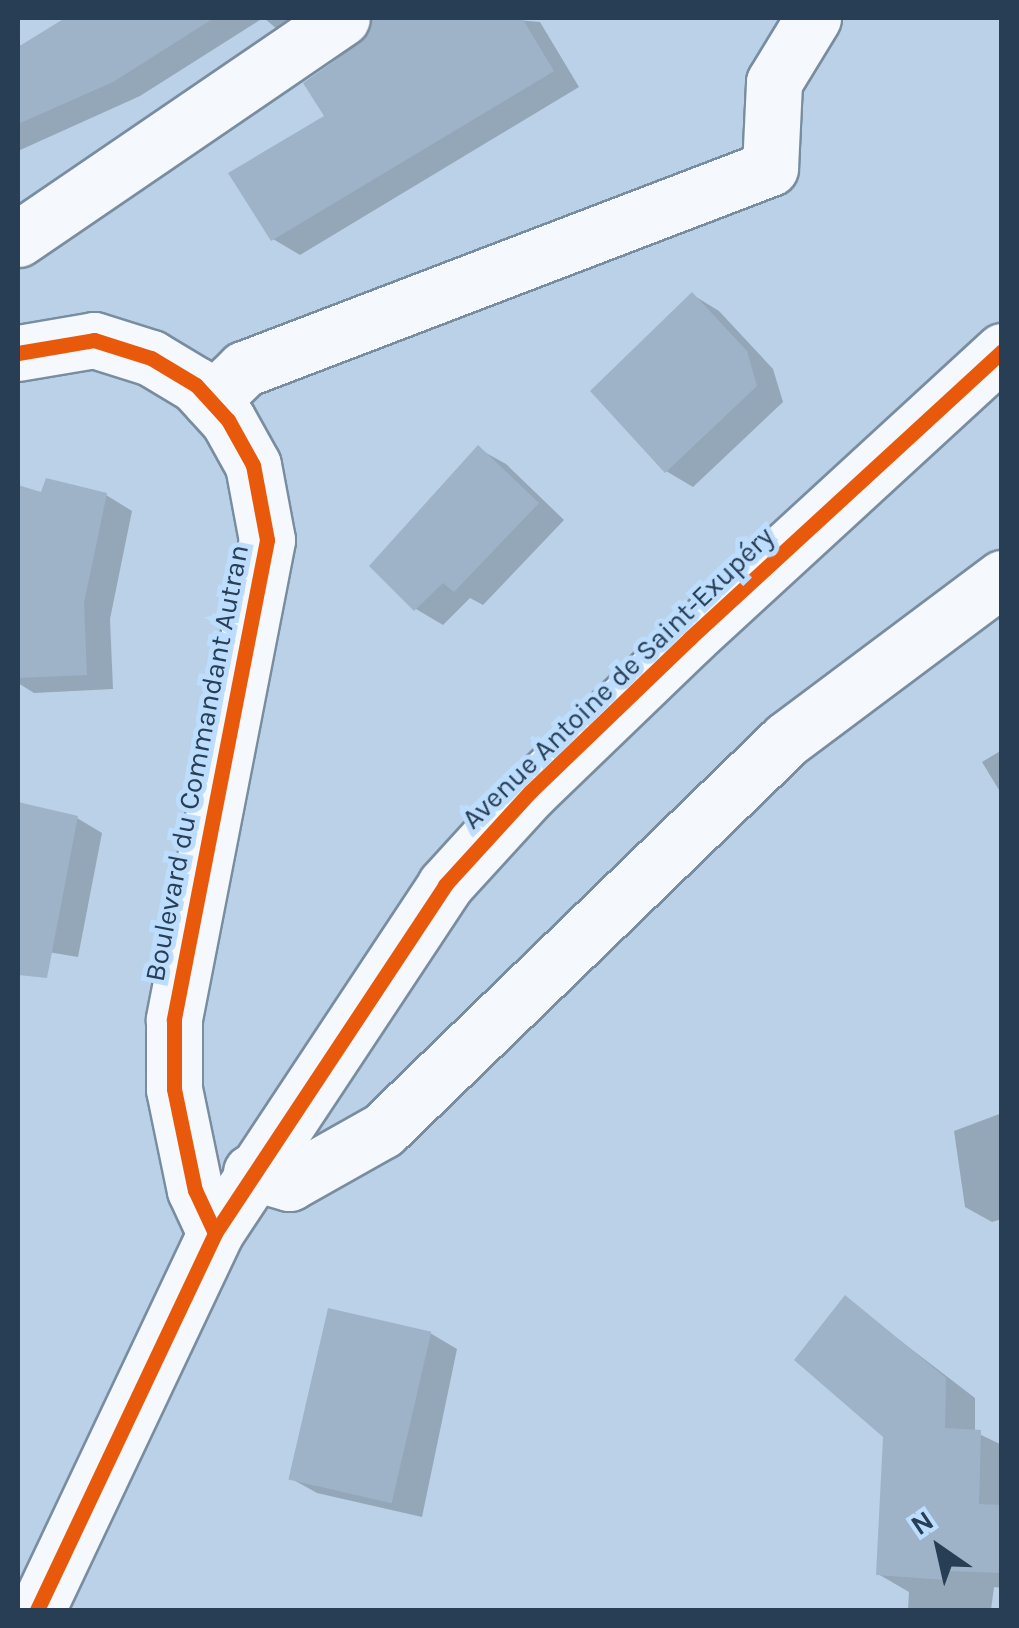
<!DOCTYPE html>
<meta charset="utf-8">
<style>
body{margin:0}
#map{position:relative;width:1019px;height:1628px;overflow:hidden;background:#bad1e8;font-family:Karla,sans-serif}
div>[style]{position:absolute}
.shadow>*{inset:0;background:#0003}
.building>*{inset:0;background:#9fb3c8;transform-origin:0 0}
.roads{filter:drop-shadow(2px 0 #798da0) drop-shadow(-2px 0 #798da0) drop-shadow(0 2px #798da0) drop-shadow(0 -2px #798da0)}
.street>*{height:55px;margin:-27.5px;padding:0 27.5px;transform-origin:27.5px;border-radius:27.5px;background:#f5f8fc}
.secondary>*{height:55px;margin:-27.5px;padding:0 27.5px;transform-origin:27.5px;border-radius:27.5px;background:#f5f8fc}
.cycleway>*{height:15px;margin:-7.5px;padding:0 7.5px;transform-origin:7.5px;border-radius:7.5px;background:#e8590c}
span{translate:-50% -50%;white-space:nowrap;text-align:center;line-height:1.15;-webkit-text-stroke:10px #bdddfe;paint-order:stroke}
.street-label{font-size:28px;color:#283e54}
.frame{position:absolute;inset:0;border:20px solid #283e54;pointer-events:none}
.north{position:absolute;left:889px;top:1498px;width:100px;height:100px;-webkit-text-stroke:8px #bdddfe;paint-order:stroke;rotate:326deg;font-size:28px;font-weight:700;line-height:40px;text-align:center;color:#283e54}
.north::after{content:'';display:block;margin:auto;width:35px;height:45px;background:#283e54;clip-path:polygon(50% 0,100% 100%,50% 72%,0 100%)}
</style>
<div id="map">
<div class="shadow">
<div style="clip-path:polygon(69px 18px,263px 18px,140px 96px,18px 151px,18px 44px,23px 47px)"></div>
<div style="clip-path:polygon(264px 18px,312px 18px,285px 36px)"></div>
<div style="clip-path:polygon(494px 18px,540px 22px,579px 87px,300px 255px,273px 239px,327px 117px,306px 83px,371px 33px,409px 68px)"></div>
<div style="clip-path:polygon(693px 295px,719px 311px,773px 369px,783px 402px,693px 487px,666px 471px)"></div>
<div style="clip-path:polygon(479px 449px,506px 464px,564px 520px,483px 605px,470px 598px,443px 625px,416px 609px,372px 566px)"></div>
<div style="clip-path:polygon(18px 488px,43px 495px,106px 495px,132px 511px,110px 619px,113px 689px,34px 693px,18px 683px)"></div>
<div style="clip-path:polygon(1002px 750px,1002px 795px,982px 762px)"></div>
<div style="clip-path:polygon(18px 805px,77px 818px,102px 833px,78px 957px,18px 947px)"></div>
<div style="clip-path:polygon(1002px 1113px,1002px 1219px,992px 1222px,965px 1207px,954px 1131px)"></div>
<div style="clip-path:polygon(846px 1299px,975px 1398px,975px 1432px,1002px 1445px,1002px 1588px,994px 1587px,991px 1610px,908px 1610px,909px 1592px,878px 1574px,886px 1436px)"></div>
<div style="clip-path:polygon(430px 1333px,457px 1349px,422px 1517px,317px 1493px,290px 1478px)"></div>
</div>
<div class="building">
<div style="clip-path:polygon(65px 18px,214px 18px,113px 82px,18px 124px,18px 47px)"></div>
<div style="clip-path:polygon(373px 18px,522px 18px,554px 71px,271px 241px,228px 173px,324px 116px,303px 83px,360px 43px)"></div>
<div style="clip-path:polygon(692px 292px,747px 351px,757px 386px,665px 473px,590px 391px)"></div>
<div style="clip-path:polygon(478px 445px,539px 503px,454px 592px,443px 583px,414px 611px,369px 566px)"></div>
<div style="clip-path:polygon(46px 478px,107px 493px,84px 603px,87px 675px,18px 678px,18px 485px,41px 492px)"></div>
<div style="clip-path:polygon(18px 802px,78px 816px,47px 978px,18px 975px)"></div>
<div style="clip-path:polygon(845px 1295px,946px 1378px,945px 1428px,981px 1430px,979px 1504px,1002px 1505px,1002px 1573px,949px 1571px,947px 1580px,876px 1575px,883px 1437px,794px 1360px)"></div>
<div style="left:328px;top:1308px;width:106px;height:176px;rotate:13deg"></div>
</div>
<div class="roads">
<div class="street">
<div style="left:18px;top:239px;width:392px;rotate:-34.3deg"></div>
<div style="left:211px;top:401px;width:46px;rotate:-44.1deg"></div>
<div style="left:244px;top:369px;width:563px;rotate:-20.91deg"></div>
<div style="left:770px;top:168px;width:86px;rotate:-87.3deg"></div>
<div style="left:774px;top:82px;width:75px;rotate:-58.6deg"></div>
<div style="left:251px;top:1172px;width:40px;rotate:16deg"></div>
<div style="left:289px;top:1183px;width:108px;rotate:-29.4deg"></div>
<div style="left:383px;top:1130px;width:562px;rotate:-44.06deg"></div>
<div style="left:787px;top:739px;width:269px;rotate:-36.8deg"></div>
</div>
<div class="secondary">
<div style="left:18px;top:353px;width:77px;rotate:-9.7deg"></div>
<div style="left:94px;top:340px;width:60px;rotate:17.5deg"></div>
<div style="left:151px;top:358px;width:52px;rotate:31deg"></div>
<div style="left:196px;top:385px;width:47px;rotate:47.6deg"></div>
<div style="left:228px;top:420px;width:51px;rotate:60.9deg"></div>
<div style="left:253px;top:465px;width:76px;rotate:79.4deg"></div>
<div style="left:267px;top:540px;width:489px;rotate:101deg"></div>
<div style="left:174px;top:1020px;width:69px;rotate:90deg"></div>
<div style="left:174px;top:1089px;width:103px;rotate:78.3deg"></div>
<div style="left:195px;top:1190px;width:47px;rotate:65.1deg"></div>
<div style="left:37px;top:1610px;width:417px;rotate:-64.7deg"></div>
<div style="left:215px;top:1233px;width:417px;rotate:-56.5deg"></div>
<div style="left:445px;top:885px;width:126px;rotate:-47.6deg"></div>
<div style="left:530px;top:792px;width:222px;rotate:-43.9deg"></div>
<div style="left:690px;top:638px;width:424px;rotate:-42.6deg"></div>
</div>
</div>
<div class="cycleway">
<div style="left:18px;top:353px;width:77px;rotate:-9.7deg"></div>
<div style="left:94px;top:340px;width:60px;rotate:17.5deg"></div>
<div style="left:151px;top:358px;width:52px;rotate:31deg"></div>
<div style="left:196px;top:385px;width:47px;rotate:47.6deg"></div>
<div style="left:228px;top:420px;width:51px;rotate:60.9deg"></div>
<div style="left:253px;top:465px;width:76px;rotate:79.4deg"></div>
<div style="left:267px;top:540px;width:489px;rotate:101deg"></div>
<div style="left:174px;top:1020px;width:69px;rotate:90deg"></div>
<div style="left:174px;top:1089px;width:103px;rotate:78.3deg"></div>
<div style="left:195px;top:1190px;width:47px;rotate:65.1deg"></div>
<div style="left:37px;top:1610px;width:417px;rotate:-64.7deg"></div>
<div style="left:215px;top:1233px;width:417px;rotate:-56.5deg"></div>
<div style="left:445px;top:885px;width:126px;rotate:-47.6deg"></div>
<div style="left:530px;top:792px;width:222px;rotate:-43.9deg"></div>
<div style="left:690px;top:638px;width:424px;rotate:-42.6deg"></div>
</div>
<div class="street-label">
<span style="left:618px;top:678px;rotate:-44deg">Avenue Antoine de Saint-Exupéry</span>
<span style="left:197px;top:763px;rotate:-79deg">Boulevard du Commandant Autran</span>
</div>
<div class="frame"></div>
<div class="north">N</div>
</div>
